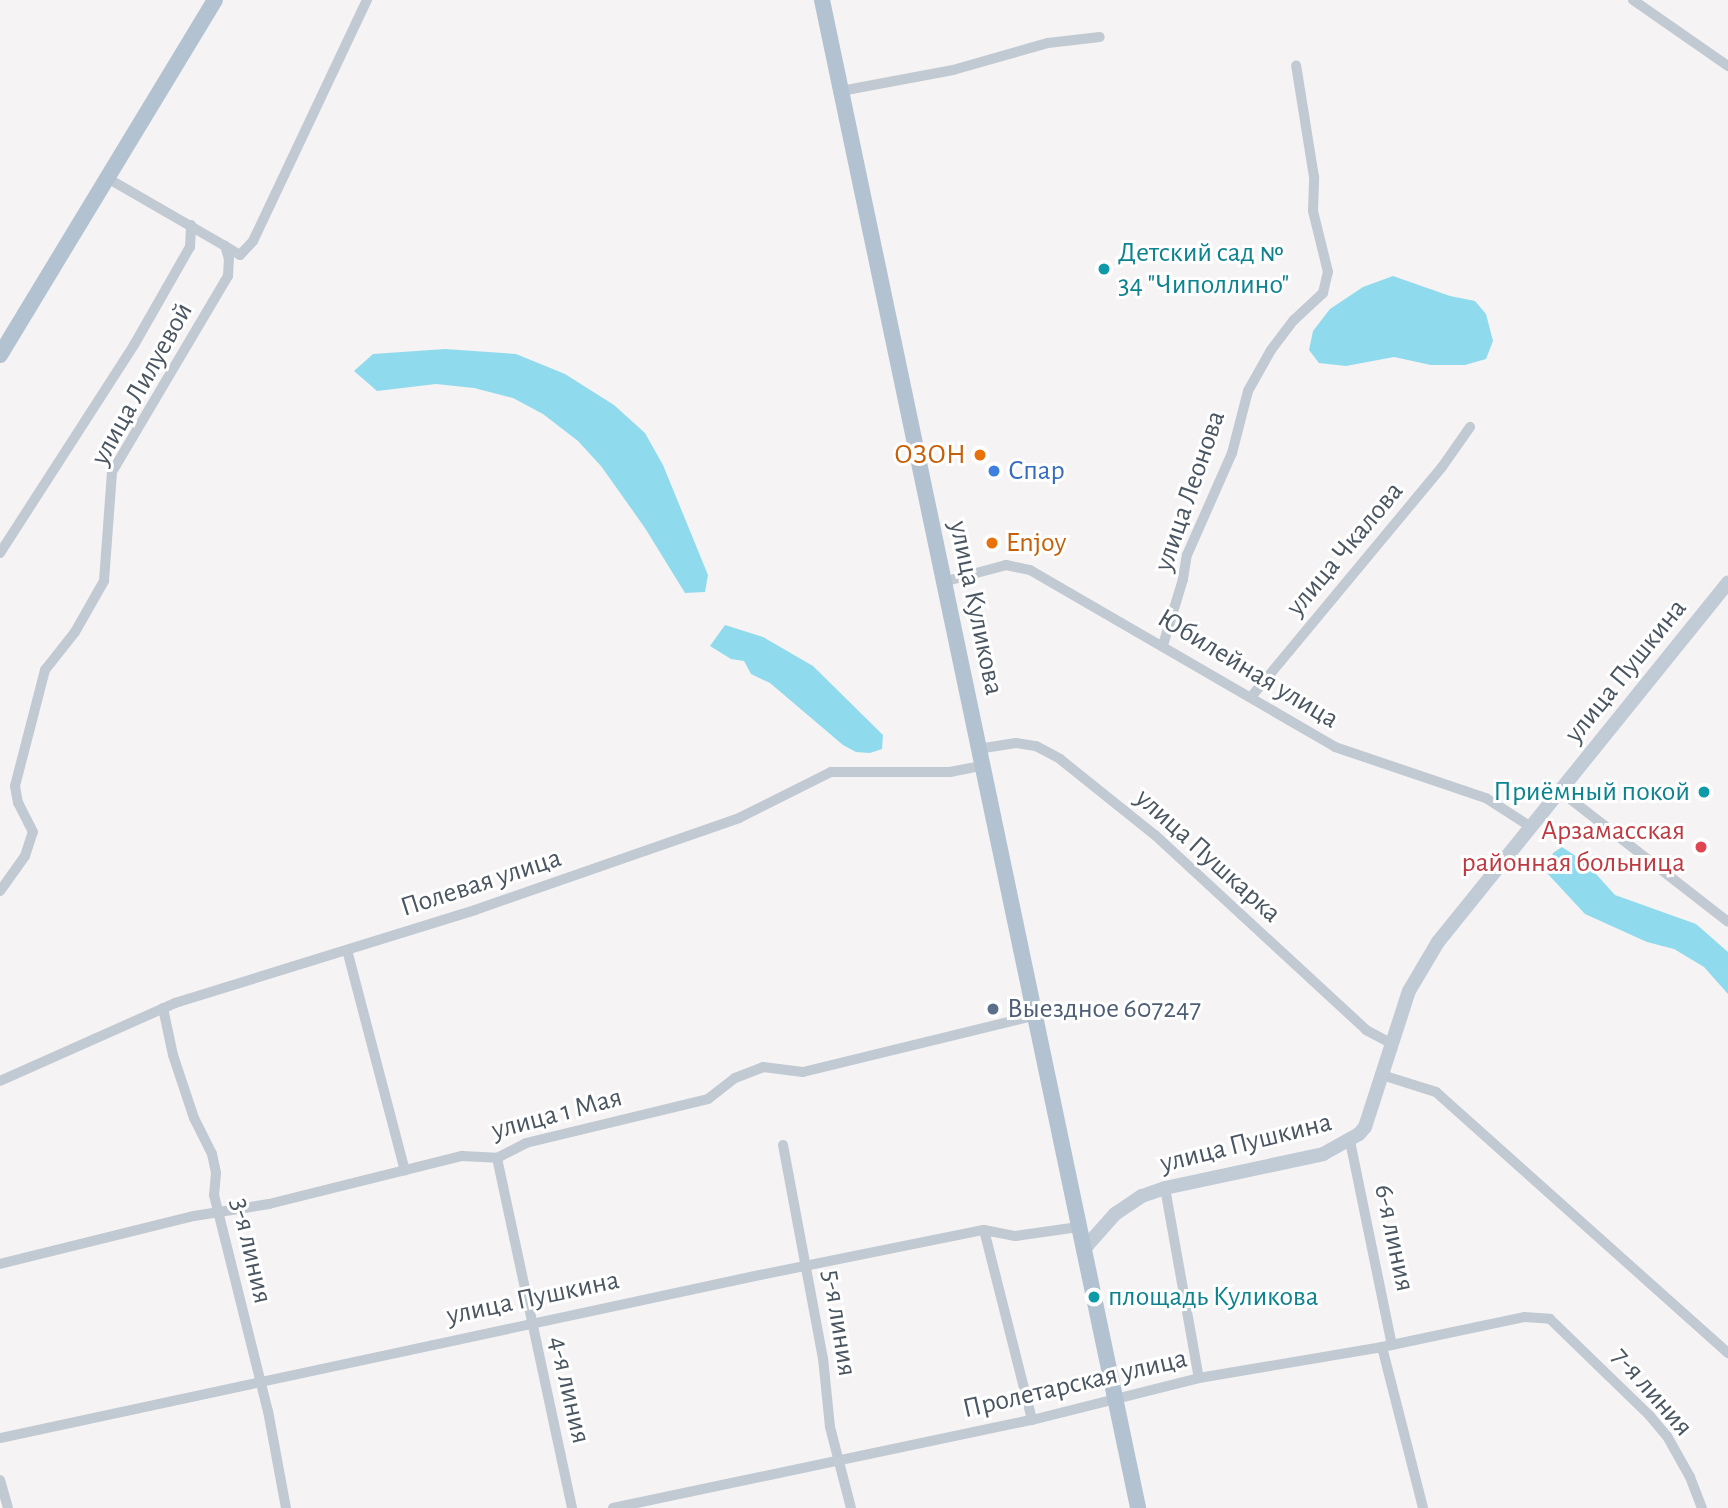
<!DOCTYPE html>
<meta charset="utf-8">
<style>
body{margin:0}
#map{position:relative;width:1728px;height:1508px;overflow:hidden;background:#f5f3f3;font-family:"Alegreya Sans",sans-serif}
div>[style]{position:absolute}
.water>*{inset:0;background:#90daee}
.street>*{height:10px;margin:-5px;padding:0 5px;transform-origin:5px;border-radius:5px;background:#c1cad2}
.secondary>*{height:14px;margin:-7px;padding:0 7px;transform-origin:7px;border-radius:7px;background:#c1cbd6}
.primary>*{height:16px;margin:-8px;padding:0 8px;transform-origin:8px;border-radius:8px;background:#b3c2d1}
.dots>*{width:19px;height:19px;translate:-50% -50%;box-sizing:border-box;border:4px solid #fff;border-radius:50%}
span{translate:-50% -50%;white-space:nowrap;text-align:center;line-height:1.15;-webkit-text-stroke:6px #fff;paint-order:stroke}
.culture-label{font-size:28px;color:#0d838f}
.left{translate:0 -50%;text-align:left}
.right{translate:-100% -50%;text-align:right}
.street-label{font-size:28px;color:#4a5661}
.food-label{font-size:28px;color:#c56008}
.shop-label{font-size:28px;color:#366cbe}
.health-label{font-size:28px;color:#be3a42}
.service-label{font-size:28px;color:#4e5e75}
</style>
<div id="map">
<div class="water">
<div style="clip-path:polygon(1393px 276px,1450px 296px,1475px 301px,1486px 314px,1493px 341px,1486px 359px,1465px 365px,1431px 365px,1394px 357px,1346px 366px,1319px 363px,1309px 350px,1313px 331px,1330px 309px,1363px 287px)"></div>
<div style="clip-path:polygon(445px 349px,516px 354px,565px 374px,614px 405px,645px 433px,663px 465px,708px 575px,705px 592px,685px 593px,645px 528px,601px 466px,578px 441px,543px 414px,513px 398px,474px 388px,436px 384px,377px 391px,354px 371px,373px 354px)"></div>
<div style="clip-path:polygon(725px 625px,763px 637px,813px 666px,883px 735px,882px 749px,870px 753px,856px 752px,843px 745px,770px 683px,751px 674px,744px 661px,731px 659px,710px 646px)"></div>
<div style="clip-path:polygon(1562px 847px,1586px 863px,1615px 895px,1696px 924px,1728px 952px,1728px 994px,1704px 967px,1674px 949px,1647px 942px,1585px 914px,1547px 873px,1553px 853px)"></div>
</div>
<div class="street">
<div style="left:1633px;top:0;width:116px;rotate:34.8deg"></div>
<div style="left:841px;top:91px;width:114px;rotate:-10.6deg"></div>
<div style="left:953px;top:70px;width:99px;rotate:-15.9deg"></div>
<div style="left:1048px;top:43px;width:52px;rotate:-6.6deg"></div>
<div style="left:225px;top:246px;width:17px;rotate:31deg"></div>
<div style="left:240px;top:255px;width:19px;rotate:-47deg"></div>
<div style="left:253px;top:241px;width:267px;rotate:-64.7deg"></div>
<div style="left:0;top:553px;width:247px;rotate:-57.2deg"></div>
<div style="left:134px;top:345px;width:113px;rotate:-60.3deg"></div>
<div style="left:190px;top:247px;width:22px;rotate:-87deg"></div>
<div style="left:943px;top:582px;width:65px;rotate:-15.1deg"></div>
<div style="left:1006px;top:565px;width:25px;rotate:12deg"></div>
<div style="left:1030px;top:570px;width:353px;rotate:30.1deg"></div>
<div style="left:1335px;top:747px;width:159px;rotate:18.7deg"></div>
<div style="left:1486px;top:798px;width:54px;rotate:32.8deg"></div>
<div style="left:1163px;top:645px;width:69px;rotate:-73.1deg"></div>
<div style="left:1183px;top:579px;width:24px;rotate:-81deg"></div>
<div style="left:1187px;top:555px;width:111px;rotate:-66.2deg"></div>
<div style="left:1232px;top:453px;width:64px;rotate:-75.5deg"></div>
<div style="left:1248px;top:391px;width:47px;rotate:-60.7deg"></div>
<div style="left:1271px;top:350px;width:38px;rotate:-53deg"></div>
<div style="left:1294px;top:320px;width:40px;rotate:-43deg"></div>
<div style="left:1323px;top:293px;width:22px;rotate:-77deg"></div>
<div style="left:1328px;top:272px;width:63px;rotate:-103.8deg"></div>
<div style="left:1313px;top:211px;width:34px;rotate:-88deg"></div>
<div style="left:1314px;top:177px;width:113px;rotate:-99.1deg"></div>
<div style="left:1251px;top:697px;width:299px;rotate:-50.3deg"></div>
<div style="left:1442px;top:467px;width:49px;rotate:-55deg"></div>
<div style="left:978px;top:749px;width:38px;rotate:-9deg"></div>
<div style="left:1016px;top:743px;width:20px;rotate:9deg"></div>
<div style="left:1036px;top:746px;width:27px;rotate:28deg"></div>
<div style="left:1060px;top:759px;width:122px;rotate:38.7deg"></div>
<div style="left:1155px;top:835px;width:287px;rotate:42.7deg"></div>
<div style="left:1366px;top:1030px;width:27px;rotate:28deg"></div>
<div style="left:1560px;top:791px;width:213px;rotate:37.9deg"></div>
<div style="left:0;top:891px;width:43px;rotate:-54.5deg"></div>
<div style="left:25px;top:856px;width:25px;rotate:-72deg"></div>
<div style="left:33px;top:832px;width:33px;rotate:-117deg"></div>
<div style="left:18px;top:803px;width:17px;rotate:-100deg"></div>
<div style="left:15px;top:786px;width:120px;rotate:-75.5deg"></div>
<div style="left:45px;top:670px;width:48px;rotate:-51.7deg"></div>
<div style="left:75px;top:632px;width:59px;rotate:-60.4deg"></div>
<div style="left:104px;top:581px;width:109px;rotate:-85.8deg"></div>
<div style="left:112px;top:472px;width:228px;rotate:-59.4deg"></div>
<div style="left:228px;top:276px;width:17px;rotate:-87deg"></div>
<div style="left:229px;top:259px;width:14px;rotate:-107deg"></div>
<div style="left:225px;top:246px;width:136px;rotate:-150deg"></div>
<div style="left:347px;top:950px;width:228px;rotate:75.3deg"></div>
<div style="left:163px;top:1008px;width:48px;rotate:78deg"></div>
<div style="left:173px;top:1055px;width:66px;rotate:71.6deg"></div>
<div style="left:194px;top:1118px;width:40px;rotate:63.4deg"></div>
<div style="left:212px;top:1154px;width:19px;rotate:78deg"></div>
<div style="left:216px;top:1173px;width:22px;rotate:95deg"></div>
<div style="left:214px;top:1195px;width:223px;rotate:76deg"></div>
<div style="left:268px;top:1411px;width:99px;rotate:79.5deg"></div>
<div style="left:1382px;top:1075px;width:57px;rotate:17.5deg"></div>
<div style="left:1436px;top:1092px;width:392px;rotate:41.8deg"></div>
<div style="left:0;top:1081px;width:192px;rotate:-24deg"></div>
<div style="left:175px;top:1003px;width:314px;rotate:-17.2deg"></div>
<div style="left:475px;top:910px;width:280px;rotate:-19.2deg"></div>
<div style="left:739px;top:818px;width:103px;rotate:-26.6deg"></div>
<div style="left:831px;top:772px;width:119px"></div>
<div style="left:950px;top:772px;width:32px;rotate:-11deg"></div>
<div style="left:1350px;top:1141px;width:208px;rotate:78.4deg"></div>
<div style="left:783px;top:1145px;width:217px;rotate:79.4deg"></div>
<div style="left:823px;top:1358px;width:69px;rotate:84.2deg"></div>
<div style="left:830px;top:1427px;width:84px;rotate:75.5deg"></div>
<div style="left:497px;top:1158px;width:358px;rotate:77.9deg"></div>
<div style="left:1165px;top:1188px;width:193px;rotate:79.9deg"></div>
<div style="left:984px;top:1230px;width:196px;rotate:75.8deg"></div>
<div style="left:0;top:1264px;width:200px;rotate:-13.9deg"></div>
<div style="left:194px;top:1216px;width:76px;rotate:-9.1deg"></div>
<div style="left:269px;top:1204px;width:199px;rotate:-14deg"></div>
<div style="left:462px;top:1156px;width:35px;rotate:3deg"></div>
<div style="left:497px;top:1158px;width:33px;rotate:-27deg"></div>
<div style="left:526px;top:1143px;width:187px;rotate:-13.6deg"></div>
<div style="left:708px;top:1099px;width:34px;rotate:-38deg"></div>
<div style="left:735px;top:1078px;width:30px;rotate:-21deg"></div>
<div style="left:763px;top:1067px;width:40px;rotate:7.1deg"></div>
<div style="left:803px;top:1072px;width:240px;rotate:-13.7deg"></div>
<div style="left:1382px;top:1347px;width:166px;rotate:75.7deg"></div>
<div style="left:0;top:1438px;width:777px;rotate:-12.11deg"></div>
<div style="left:760px;top:1275px;width:228px;rotate:-11.4deg"></div>
<div style="left:984px;top:1230px;width:32px;rotate:11deg"></div>
<div style="left:1015px;top:1236px;width:64px;rotate:-8.1deg"></div>
<div style="left:0;top:1480px;width:29px;rotate:74deg"></div>
<div style="left:613px;top:1508px;width:428px;rotate:-11.9deg"></div>
<div style="left:1032px;top:1420px;width:172px;rotate:-14.1deg"></div>
<div style="left:1199px;top:1378px;width:186px;rotate:-9.6deg"></div>
<div style="left:1382px;top:1347px;width:145px;rotate:-11.9deg"></div>
<div style="left:1524px;top:1317px;width:26px;rotate:4deg"></div>
<div style="left:1550px;top:1319px;width:139px;rotate:44.1deg"></div>
<div style="left:1650px;top:1416px;width:26px;rotate:50deg"></div>
<div style="left:1667px;top:1436px;width:47px;rotate:60.7deg"></div>
<div style="left:1690px;top:1477px;width:33px;rotate:69deg"></div>
</div>
<div class="secondary">
<div style="left:1083px;top:1250px;width:48px;rotate:-48.4deg"></div>
<div style="left:1115px;top:1214px;width:32px;rotate:-34deg"></div>
<div style="left:1142px;top:1196px;width:24px;rotate:-19deg"></div>
<div style="left:1165px;top:1188px;width:162px;rotate:-12.1deg"></div>
<div style="left:1323px;top:1154px;width:41px;rotate:-29.1deg"></div>
<div style="left:1359px;top:1134px;width:9px;rotate:-49deg"></div>
<div style="left:1365px;top:1127px;width:143px;rotate:-72.1deg"></div>
<div style="left:1409px;top:991px;width:57px;rotate:-59.4deg"></div>
<div style="left:1438px;top:942px;width:462px;rotate:-51.1deg"></div>
</div>
<div class="primary">
<div style="left:822px;top:0;width:1541px;rotate:78.16deg"></div>
<div style="left:0;top:355px;width:415px;rotate:-58.8deg"></div>
</div>
<div class="dots">
<div style="left:1104px;top:269px;background:#0f9aa8"></div>
<div style="left:980px;top:455px;background:#e8710a"></div>
<div style="left:994px;top:471px;background:#3f7fe0"></div>
<div style="left:992px;top:543px;background:#e8710a"></div>
<div style="left:1704px;top:792px;background:#0f9aa8"></div>
<div style="left:1701px;top:847px;background:#e0444e"></div>
<div style="left:993px;top:1009px;background:#5c6f8a"></div>
<div style="left:1094px;top:1297px;background:#0f9aa8"></div>
</div>
<div class="culture-label">
<span class="left" style="left:1118px;top:269px">Детский сад №<br>34 "Чиполлино"</span>
<span class="right" style="left:1690px;top:792px">Приёмный покой</span>
<span class="left" style="left:1108px;top:1297px">площадь Куликова</span>
</div>
<div class="street-label">
<span style="left:142px;top:384px;rotate:-61deg">улица Лилуевой</span>
<span style="left:1190px;top:491px;rotate:-71deg">улица Леонова</span>
<span style="left:1345px;top:549px;rotate:-50deg">улица Чкалова</span>
<span style="left:976px;top:608px;rotate:78deg">улица Куликова</span>
<span style="left:1248px;top:669px;rotate:31deg">Юбилейная улица</span>
<span style="left:1626px;top:671px;rotate:-51deg">улица Пушкина</span>
<span style="left:1208px;top:856px;rotate:42deg">улица Пушкарка</span>
<span style="left:481px;top:883px;rotate:-18deg">Полевая улица</span>
<span style="left:557px;top:1114px;rotate:-15deg">улица 1 Мая</span>
<span style="left:1246px;top:1143px;rotate:-14deg">улица Пушкина</span>
<span style="left:1394px;top:1238px;rotate:78deg">6-я линия</span>
<span style="left:251px;top:1251px;rotate:77deg">3-я линия</span>
<span style="left:533px;top:1298px;rotate:-12deg">улица Пушкина</span>
<span style="left:839px;top:1323px;rotate:81deg">5-я линия</span>
<span style="left:1075px;top:1384px;rotate:-13deg">Пролетарская улица</span>
<span style="left:569px;top:1390px;rotate:77deg">4-я линия</span>
<span style="left:1652px;top:1392px;rotate:49deg">7-я линия</span>
</div>
<div class="food-label">
<span class="right" style="left:966px;top:455px">ОЗОН</span>
<span class="left" style="left:1006px;top:543px">Enjoy</span>
</div>
<div class="shop-label">
<span class="left" style="left:1008px;top:471px">Спар</span>
</div>
<div class="health-label">
<span class="right" style="left:1685px;top:847px">Арзамасская<br>районная больница</span>
</div>
<div class="service-label">
<span class="left" style="left:1007px;top:1009px">Выездное 607247</span>
</div>
</div>
